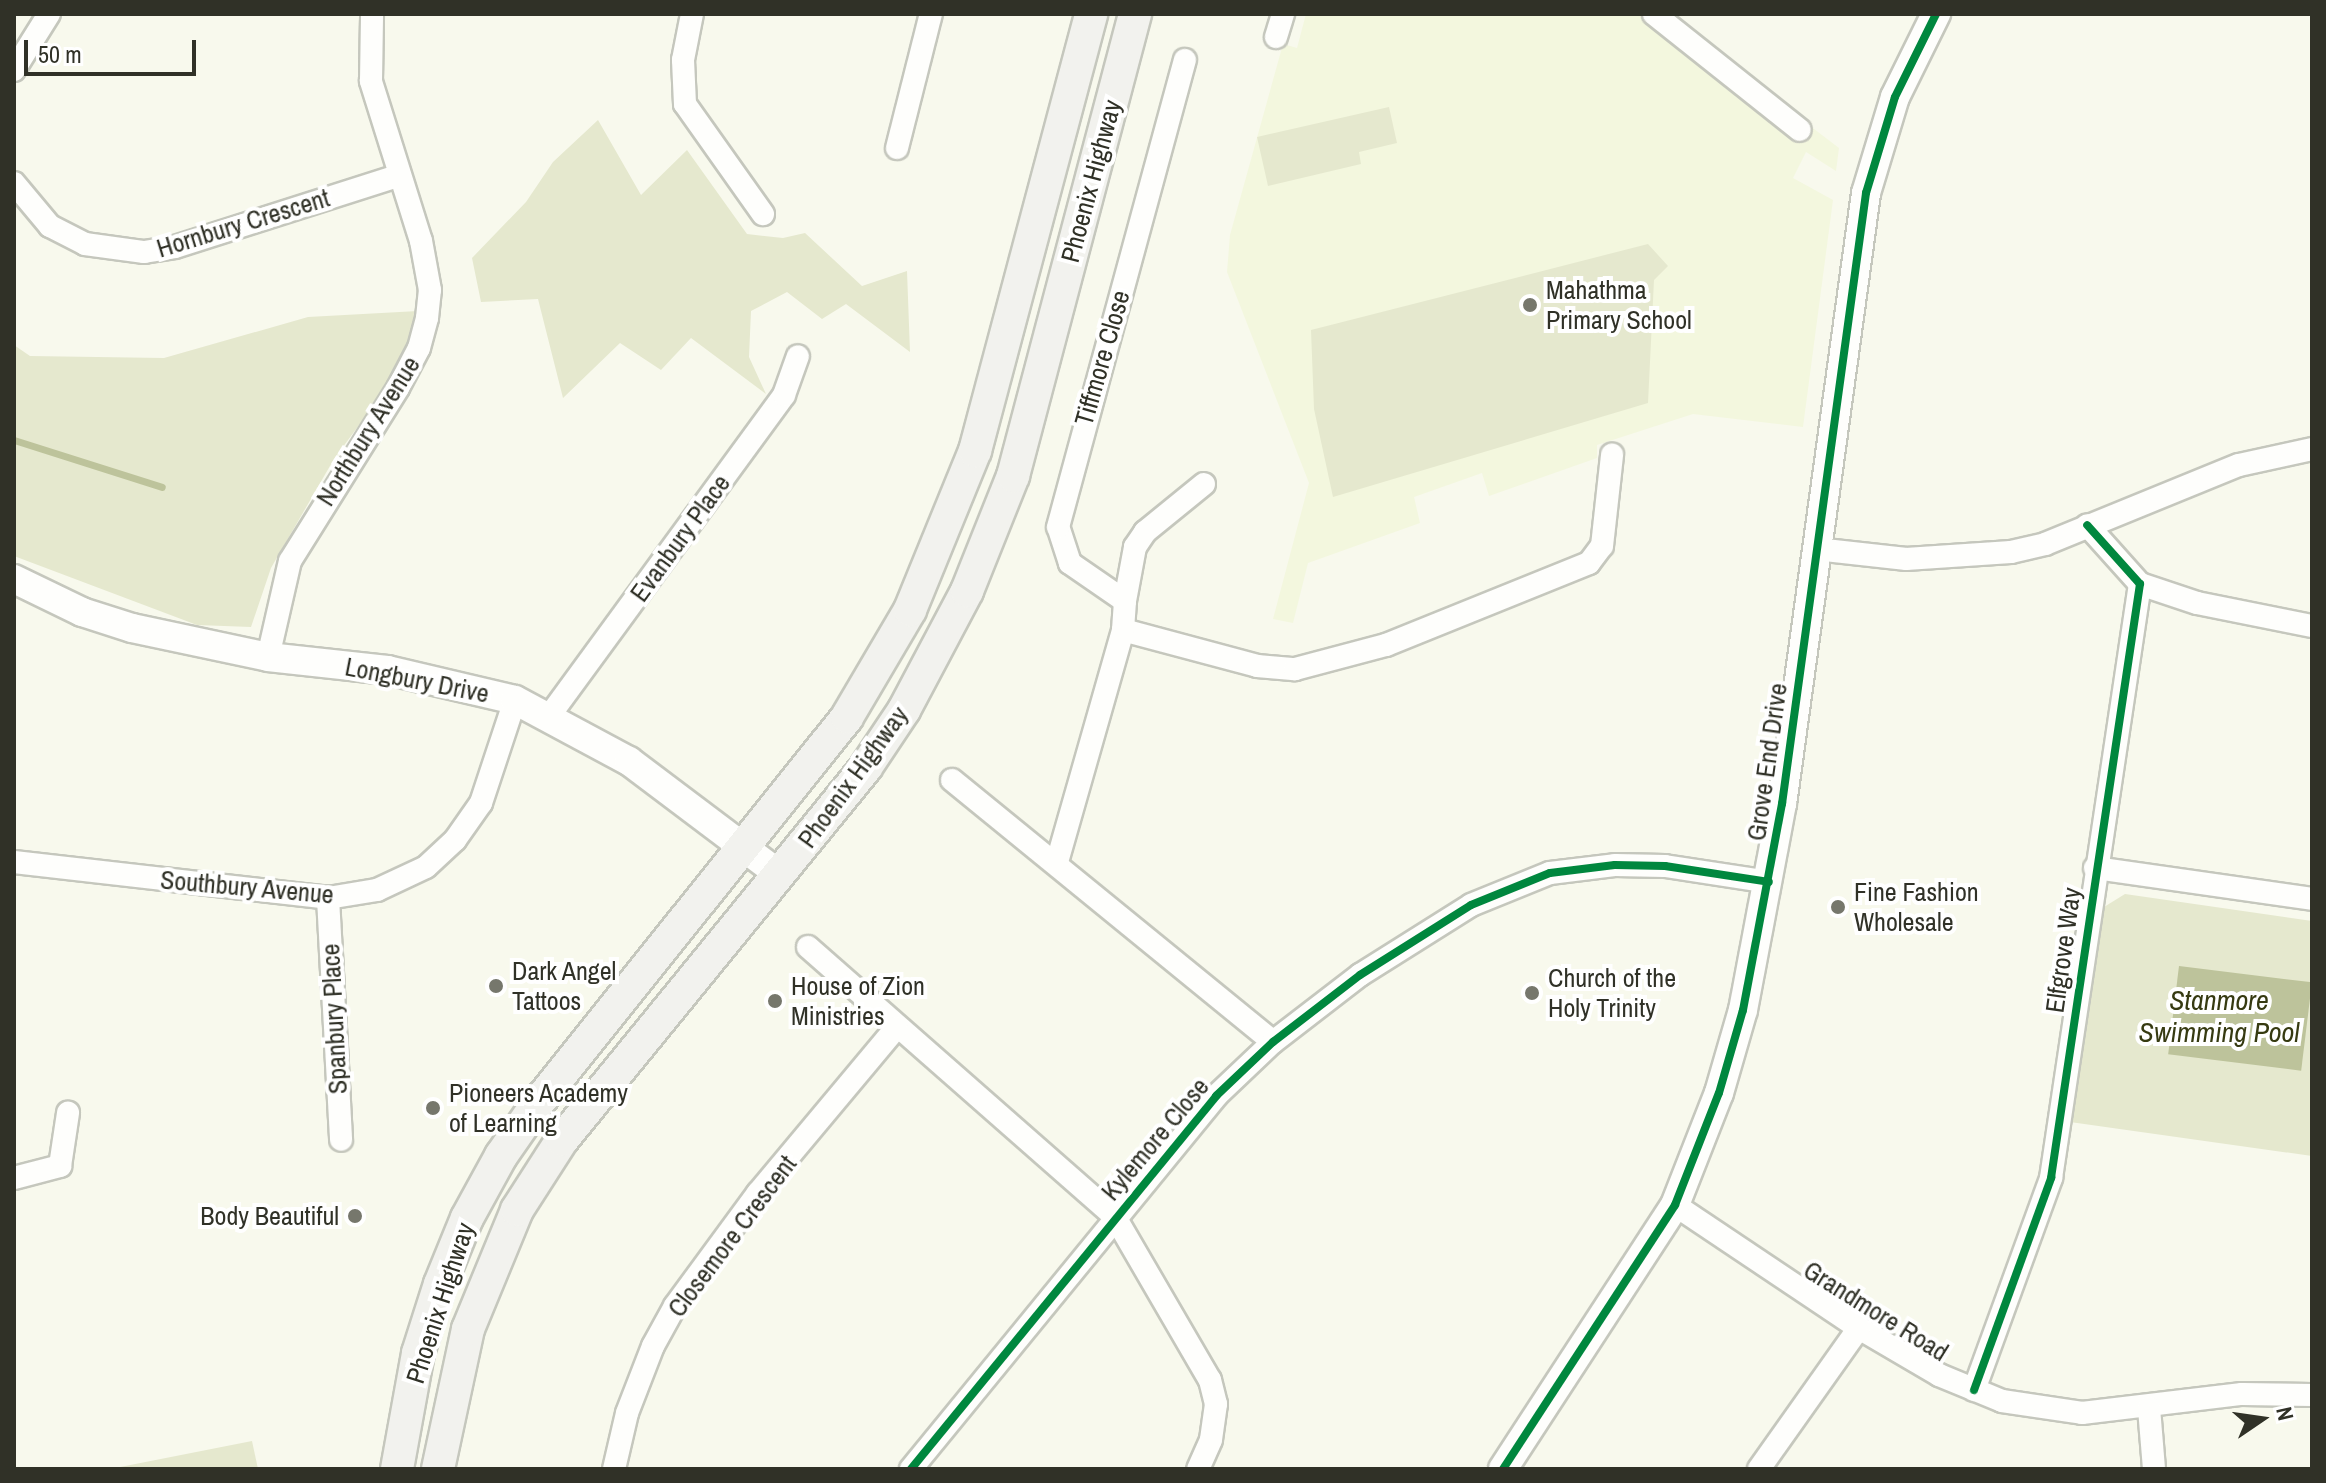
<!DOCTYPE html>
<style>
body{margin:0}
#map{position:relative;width:2326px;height:1483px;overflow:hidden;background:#f8f9ed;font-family:"Archivo Narrow",sans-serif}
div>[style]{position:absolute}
.built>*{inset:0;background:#f3f7de}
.green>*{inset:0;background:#e5e8ce}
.water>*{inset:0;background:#bdc39b;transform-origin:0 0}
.stream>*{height:7px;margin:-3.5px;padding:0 3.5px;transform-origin:3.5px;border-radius:3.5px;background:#bdc39b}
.roads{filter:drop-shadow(2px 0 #c5c7bd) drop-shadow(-2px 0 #c5c7bd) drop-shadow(0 2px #c5c7bd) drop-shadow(0 -2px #c5c7bd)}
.minor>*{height:22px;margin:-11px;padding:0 11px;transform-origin:11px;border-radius:11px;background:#fefefc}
.tertiary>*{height:28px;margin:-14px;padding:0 14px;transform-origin:14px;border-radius:14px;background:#fefefc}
.secondary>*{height:32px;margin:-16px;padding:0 16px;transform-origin:16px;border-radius:16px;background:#f2f2ee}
.cycleway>*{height:8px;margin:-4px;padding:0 4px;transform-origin:4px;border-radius:4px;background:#00873e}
.dots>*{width:22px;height:22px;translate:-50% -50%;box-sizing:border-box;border:4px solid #fff;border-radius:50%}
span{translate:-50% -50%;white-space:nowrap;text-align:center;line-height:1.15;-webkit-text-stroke:8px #fff;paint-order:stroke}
.street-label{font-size:26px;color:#303127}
.poi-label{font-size:26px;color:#303127}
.left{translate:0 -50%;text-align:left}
.right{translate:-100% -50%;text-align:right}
.water-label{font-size:28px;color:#363a11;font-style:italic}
.frame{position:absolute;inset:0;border:16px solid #303127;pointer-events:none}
.north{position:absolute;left:2222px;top:1379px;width:80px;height:80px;-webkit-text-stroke:6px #fff;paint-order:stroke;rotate:77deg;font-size:22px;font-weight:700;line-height:32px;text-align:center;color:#303127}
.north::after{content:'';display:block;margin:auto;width:28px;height:36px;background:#303127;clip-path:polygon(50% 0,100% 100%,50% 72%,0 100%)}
.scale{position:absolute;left:24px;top:40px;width:172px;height:36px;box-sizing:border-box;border:4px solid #303127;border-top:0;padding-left:10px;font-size:24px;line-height:28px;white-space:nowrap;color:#303127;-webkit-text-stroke:6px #fff;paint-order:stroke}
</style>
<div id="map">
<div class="built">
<div style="clip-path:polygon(1306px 14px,1663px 14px,1839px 148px,1836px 171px,1806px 152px,1793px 178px,1833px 200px,1803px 427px,1693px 414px,1597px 445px,1597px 458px,1489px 496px,1482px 473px,1414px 497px,1420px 523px,1308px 563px,1293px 623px,1273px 619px,1309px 483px,1227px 272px,1230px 235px,1283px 44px,1297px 48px)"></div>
</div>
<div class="green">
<div style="clip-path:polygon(1389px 107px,1397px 143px,1359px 152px,1361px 164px,1268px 186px,1257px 137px)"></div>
<div style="clip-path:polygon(598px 120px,641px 195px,687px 150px,747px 234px,783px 238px,805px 233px,862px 286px,907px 271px,910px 352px,846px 304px,822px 319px,787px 292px,751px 311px,749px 357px,766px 394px,691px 338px,661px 370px,620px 343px,563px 398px,538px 299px,481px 302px,472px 258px,526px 202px,553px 162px)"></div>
<div style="clip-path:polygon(1648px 244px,1668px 266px,1654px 280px,1648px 403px,1333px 497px,1314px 409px,1311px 330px)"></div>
<div style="clip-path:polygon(418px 311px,396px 375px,334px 459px,271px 568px,251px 627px,197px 625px,14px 556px,14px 345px,30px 356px,164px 358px,308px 317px)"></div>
<div style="clip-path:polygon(2125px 894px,2312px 921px,2312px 1156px,2070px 1122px,2104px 907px)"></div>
<div style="clip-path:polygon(252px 1441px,258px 1469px,110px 1469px)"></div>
</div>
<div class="water">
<div style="left:2179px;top:966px;width:134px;height:89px;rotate:7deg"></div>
</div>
<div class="stream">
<div style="left:14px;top:440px;width:155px;rotate:17.6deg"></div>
</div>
<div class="roads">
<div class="minor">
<div style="left:692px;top:14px;width:47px;rotate:101.1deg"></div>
<div style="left:683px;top:60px;width:44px;rotate:87.4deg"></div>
<div style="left:685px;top:104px;width:135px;rotate:54.7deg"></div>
<div style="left:1654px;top:14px;width:186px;rotate:38.5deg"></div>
<div style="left:1276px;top:37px;width:24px;rotate:-73deg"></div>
<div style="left:14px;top:70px;width:66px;rotate:-58deg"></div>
<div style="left:897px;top:148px;width:138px;rotate:-75.8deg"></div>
<div style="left:14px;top:183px;width:56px;rotate:50.1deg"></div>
<div style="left:50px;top:226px;width:39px;rotate:27deg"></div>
<div style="left:85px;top:244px;width:60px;rotate:7.7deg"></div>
<div style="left:144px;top:252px;width:31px;rotate:-9deg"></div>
<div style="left:175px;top:247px;width:236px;rotate:-17.7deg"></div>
<div style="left:1816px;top:549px;width:91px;rotate:6.3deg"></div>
<div style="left:1906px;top:559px;width:105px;rotate:-3.8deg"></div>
<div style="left:2011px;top:552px;width:35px;rotate:-13deg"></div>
<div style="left:2045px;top:544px;width:209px;rotate:-22.2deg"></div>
<div style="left:2239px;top:465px;width:75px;rotate:-12.4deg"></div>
<div style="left:2140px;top:584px;width:60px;rotate:18.4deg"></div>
<div style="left:2197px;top:603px;width:117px;rotate:11.3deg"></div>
<div style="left:1125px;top:601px;width:55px;rotate:-79.5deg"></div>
<div style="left:1135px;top:547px;width:18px;rotate:-56deg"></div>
<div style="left:1145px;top:532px;width:76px;rotate:-39.1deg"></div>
<div style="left:1123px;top:630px;width:139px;rotate:15deg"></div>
<div style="left:1257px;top:666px;width:38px;rotate:5deg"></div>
<div style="left:1295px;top:669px;width:94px;rotate:-14.8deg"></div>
<div style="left:1386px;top:645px;width:219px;rotate:-22deg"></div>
<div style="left:1589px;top:563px;width:21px;rotate:-53deg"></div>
<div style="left:1602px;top:546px;width:92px;rotate:-83.7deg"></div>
<div style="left:268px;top:657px;width:98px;rotate:-77.1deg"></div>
<div style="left:290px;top:561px;width:204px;rotate:-58deg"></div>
<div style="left:398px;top:388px;width:45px;rotate:-62.3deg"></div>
<div style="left:419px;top:348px;width:31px;rotate:-75deg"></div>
<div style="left:427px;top:318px;width:28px;rotate:-84deg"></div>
<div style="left:430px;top:290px;width:50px;rotate:-100.4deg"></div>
<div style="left:421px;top:241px;width:168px;rotate:-107.4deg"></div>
<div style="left:371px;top:81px;width:67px;rotate:-89.1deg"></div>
<div style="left:550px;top:715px;width:396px;rotate:-53.8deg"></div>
<div style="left:784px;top:395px;width:41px;rotate:-70.3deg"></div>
<div style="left:952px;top:780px;width:414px;rotate:39.2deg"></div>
<div style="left:14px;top:862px;width:316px;rotate:6.5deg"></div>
<div style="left:328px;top:898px;width:50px;rotate:-9.3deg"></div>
<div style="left:377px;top:890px;width:54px;rotate:-25.1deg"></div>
<div style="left:426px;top:867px;width:40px;rotate:-43deg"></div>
<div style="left:455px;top:840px;width:45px;rotate:-54.9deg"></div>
<div style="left:481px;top:803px;width:108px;rotate:-71.7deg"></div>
<div style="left:1057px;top:862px;width:241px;rotate:-74.1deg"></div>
<div style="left:1123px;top:630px;width:29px;rotate:-86deg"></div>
<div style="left:1125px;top:601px;width:67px;rotate:-145.4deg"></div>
<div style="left:1070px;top:563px;width:38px;rotate:-108deg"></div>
<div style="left:1058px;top:527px;width:484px;rotate:-74.8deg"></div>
<div style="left:2095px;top:868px;width:219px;rotate:8.1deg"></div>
<div style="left:328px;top:898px;width:242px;rotate:86.9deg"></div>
<div style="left:808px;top:947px;width:409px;rotate:41.3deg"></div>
<div style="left:1115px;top:1217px;width:189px;rotate:59.8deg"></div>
<div style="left:1210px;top:1380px;width:25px;rotate:76deg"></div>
<div style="left:1216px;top:1404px;width:36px;rotate:98deg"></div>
<div style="left:1211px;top:1440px;width:32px;rotate:114deg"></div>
<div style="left:14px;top:1178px;width:48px;rotate:-14.6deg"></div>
<div style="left:60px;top:1166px;width:54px;rotate:-81.4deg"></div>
<div style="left:1675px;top:1205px;width:221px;rotate:33.8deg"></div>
<div style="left:1859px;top:1328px;width:93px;rotate:30.4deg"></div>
<div style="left:1939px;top:1375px;width:68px;rotate:22.4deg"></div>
<div style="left:2002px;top:1401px;width:81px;rotate:8.5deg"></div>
<div style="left:2082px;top:1413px;width:161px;rotate:-6.8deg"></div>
<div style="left:2242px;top:1394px;width:70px;rotate:0.8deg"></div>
<div style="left:1974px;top:1390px;width:226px;rotate:-70deg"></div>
<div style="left:2051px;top:1178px;width:601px;rotate:-81.48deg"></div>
<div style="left:2140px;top:584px;width:79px;rotate:-131.9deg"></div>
<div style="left:2149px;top:1408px;width:61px;rotate:85.3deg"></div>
<div style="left:614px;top:1469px;width:57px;rotate:-76.9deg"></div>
<div style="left:627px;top:1413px;width:72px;rotate:-68.8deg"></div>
<div style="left:653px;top:1346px;width:46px;rotate:-61.2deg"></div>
<div style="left:675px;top:1306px;width:140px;rotate:-53.7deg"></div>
<div style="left:758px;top:1193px;width:215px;rotate:-50.1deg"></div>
<div style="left:911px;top:1469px;width:482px;rotate:-50.7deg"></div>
<div style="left:1216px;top:1096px;width:79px;rotate:-43.5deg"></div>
<div style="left:1273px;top:1042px;width:110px;rotate:-37.6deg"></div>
<div style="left:1360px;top:975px;width:131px;rotate:-32.2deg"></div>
<div style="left:1471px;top:905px;width:85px;rotate:-22.1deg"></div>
<div style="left:1550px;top:873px;width:65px;rotate:-7deg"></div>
<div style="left:1615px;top:865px;width:50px;rotate:1.1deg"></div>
<div style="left:1665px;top:866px;width:105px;rotate:8.7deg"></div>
<div style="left:1759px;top:1469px;width:173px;rotate:-54.7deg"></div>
</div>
<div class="tertiary">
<div style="left:14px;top:579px;width:76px;rotate:25.9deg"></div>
<div style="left:82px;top:612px;width:52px;rotate:17.7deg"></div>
<div style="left:132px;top:628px;width:139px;rotate:12deg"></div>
<div style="left:268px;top:657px;width:120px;rotate:6.2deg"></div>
<div style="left:387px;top:670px;width:131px;rotate:13.2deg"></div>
<div style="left:515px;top:700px;width:129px;rotate:28.2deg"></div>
<div style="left:629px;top:761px;width:188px;rotate:37deg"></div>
<div style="left:1503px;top:1469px;width:315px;rotate:-56.9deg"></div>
<div style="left:1675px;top:1205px;width:120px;rotate:-68.6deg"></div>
<div style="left:1719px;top:1093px;width:86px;rotate:-73.9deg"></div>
<div style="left:1743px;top:1010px;width:210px;rotate:-79.3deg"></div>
<div style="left:1782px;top:804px;width:617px;rotate:-82.17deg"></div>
<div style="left:1866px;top:193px;width:100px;rotate:-73.2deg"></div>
<div style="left:1895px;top:97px;width:93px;rotate:-63.7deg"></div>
</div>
<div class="secondary">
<div style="left:397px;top:1469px;width:118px;rotate:-79.7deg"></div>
<div style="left:418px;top:1353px;width:72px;rotate:-72.3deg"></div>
<div style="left:440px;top:1284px;width:71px;rotate:-67.8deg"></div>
<div style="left:467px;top:1218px;width:71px;rotate:-61.3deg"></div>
<div style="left:501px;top:1156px;width:65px;rotate:-55.1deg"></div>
<div style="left:538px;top:1103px;width:494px;rotate:-51.3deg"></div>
<div style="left:847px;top:717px;width:124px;rotate:-59.5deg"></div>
<div style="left:910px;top:610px;width:172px;rotate:-67.8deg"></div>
<div style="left:975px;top:451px;width:452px;rotate:-75.1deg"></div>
<div style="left:438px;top:1469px;width:143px;rotate:-77.9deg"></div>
<div style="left:468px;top:1329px;width:129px;rotate:-67.6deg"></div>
<div style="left:517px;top:1210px;width:83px;rotate:-57.3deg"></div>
<div style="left:562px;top:1140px;width:481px;rotate:-50.8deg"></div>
<div style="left:866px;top:767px;width:69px;rotate:-56.3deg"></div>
<div style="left:904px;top:710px;width:135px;rotate:-62.1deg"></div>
<div style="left:967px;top:591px;width:124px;rotate:-68.2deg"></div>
<div style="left:1013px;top:476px;width:478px;rotate:-75.2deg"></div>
</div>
</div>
<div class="cycleway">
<div style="left:1974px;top:1390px;width:226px;rotate:-70deg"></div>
<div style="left:2051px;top:1178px;width:601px;rotate:-81.48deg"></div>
<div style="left:2140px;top:584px;width:79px;rotate:-131.9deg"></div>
<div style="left:911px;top:1469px;width:482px;rotate:-50.7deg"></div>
<div style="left:1216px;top:1096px;width:79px;rotate:-43.5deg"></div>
<div style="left:1273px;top:1042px;width:110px;rotate:-37.6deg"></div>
<div style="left:1360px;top:975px;width:131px;rotate:-32.2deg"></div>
<div style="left:1471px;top:905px;width:85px;rotate:-22.1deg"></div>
<div style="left:1550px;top:873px;width:65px;rotate:-7deg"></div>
<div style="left:1615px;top:865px;width:50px;rotate:1.1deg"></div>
<div style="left:1665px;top:866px;width:105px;rotate:8.7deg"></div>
<div style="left:1503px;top:1469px;width:315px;rotate:-56.9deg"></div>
<div style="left:1675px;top:1205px;width:120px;rotate:-68.6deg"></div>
<div style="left:1719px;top:1093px;width:86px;rotate:-73.9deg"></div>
<div style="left:1743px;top:1010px;width:210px;rotate:-79.3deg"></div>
<div style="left:1782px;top:804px;width:617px;rotate:-82.17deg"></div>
<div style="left:1866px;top:193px;width:100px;rotate:-73.2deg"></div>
<div style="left:1895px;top:97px;width:93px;rotate:-63.7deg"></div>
</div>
<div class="dots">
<div style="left:1530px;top:305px;background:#76776c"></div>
<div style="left:1838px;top:907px;background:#76776c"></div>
<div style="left:496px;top:986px;background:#76776c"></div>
<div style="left:1532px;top:993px;background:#76776c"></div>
<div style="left:775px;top:1001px;background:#76776c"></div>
<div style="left:433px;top:1108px;background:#76776c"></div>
<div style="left:355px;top:1216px;background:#76776c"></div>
</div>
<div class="street-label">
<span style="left:1091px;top:181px;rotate:-75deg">Phoenix Highway</span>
<span style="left:243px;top:223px;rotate:-17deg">Hornbury Crescent</span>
<span style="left:1102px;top:358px;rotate:-74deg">Tiffmore Close</span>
<span style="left:368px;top:431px;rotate:-58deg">Northbury Avenue</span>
<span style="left:680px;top:538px;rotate:-54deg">Evanbury Place</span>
<span style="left:417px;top:680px;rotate:11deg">Longbury Drive</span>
<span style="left:1767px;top:762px;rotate:-82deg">Grove End Drive</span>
<span style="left:853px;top:777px;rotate:-54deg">Phoenix Highway</span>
<span style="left:247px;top:887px;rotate:5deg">Southbury Avenue</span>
<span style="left:2063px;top:950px;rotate:-82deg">Elfgrove Way</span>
<span style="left:334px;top:1019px;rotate:-93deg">Spanbury Place</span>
<span style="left:1155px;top:1139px;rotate:-50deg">Kylemore Close</span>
<span style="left:732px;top:1236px;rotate:-53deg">Closemore Crescent</span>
<span style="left:440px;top:1303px;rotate:-72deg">Phoenix Highway</span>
<span style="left:1876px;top:1311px;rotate:32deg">Grandmore Road</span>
</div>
<div class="poi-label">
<span class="left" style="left:1546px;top:305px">Mahathma<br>Primary School</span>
<span class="left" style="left:1854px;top:907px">Fine Fashion<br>Wholesale</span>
<span class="left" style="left:512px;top:986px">Dark Angel<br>Tattoos</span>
<span class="left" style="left:1548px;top:993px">Church of the<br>Holy Trinity</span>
<span class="left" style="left:791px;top:1001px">House of Zion<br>Ministries</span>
<span class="left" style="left:449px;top:1108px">Pioneers Academy<br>of Learning</span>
<span class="right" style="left:339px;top:1216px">Body Beautiful</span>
</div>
<div class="water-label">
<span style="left:2219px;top:1016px">Stanmore<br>Swimming Pool</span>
</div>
<div class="frame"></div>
<div class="north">N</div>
<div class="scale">50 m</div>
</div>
